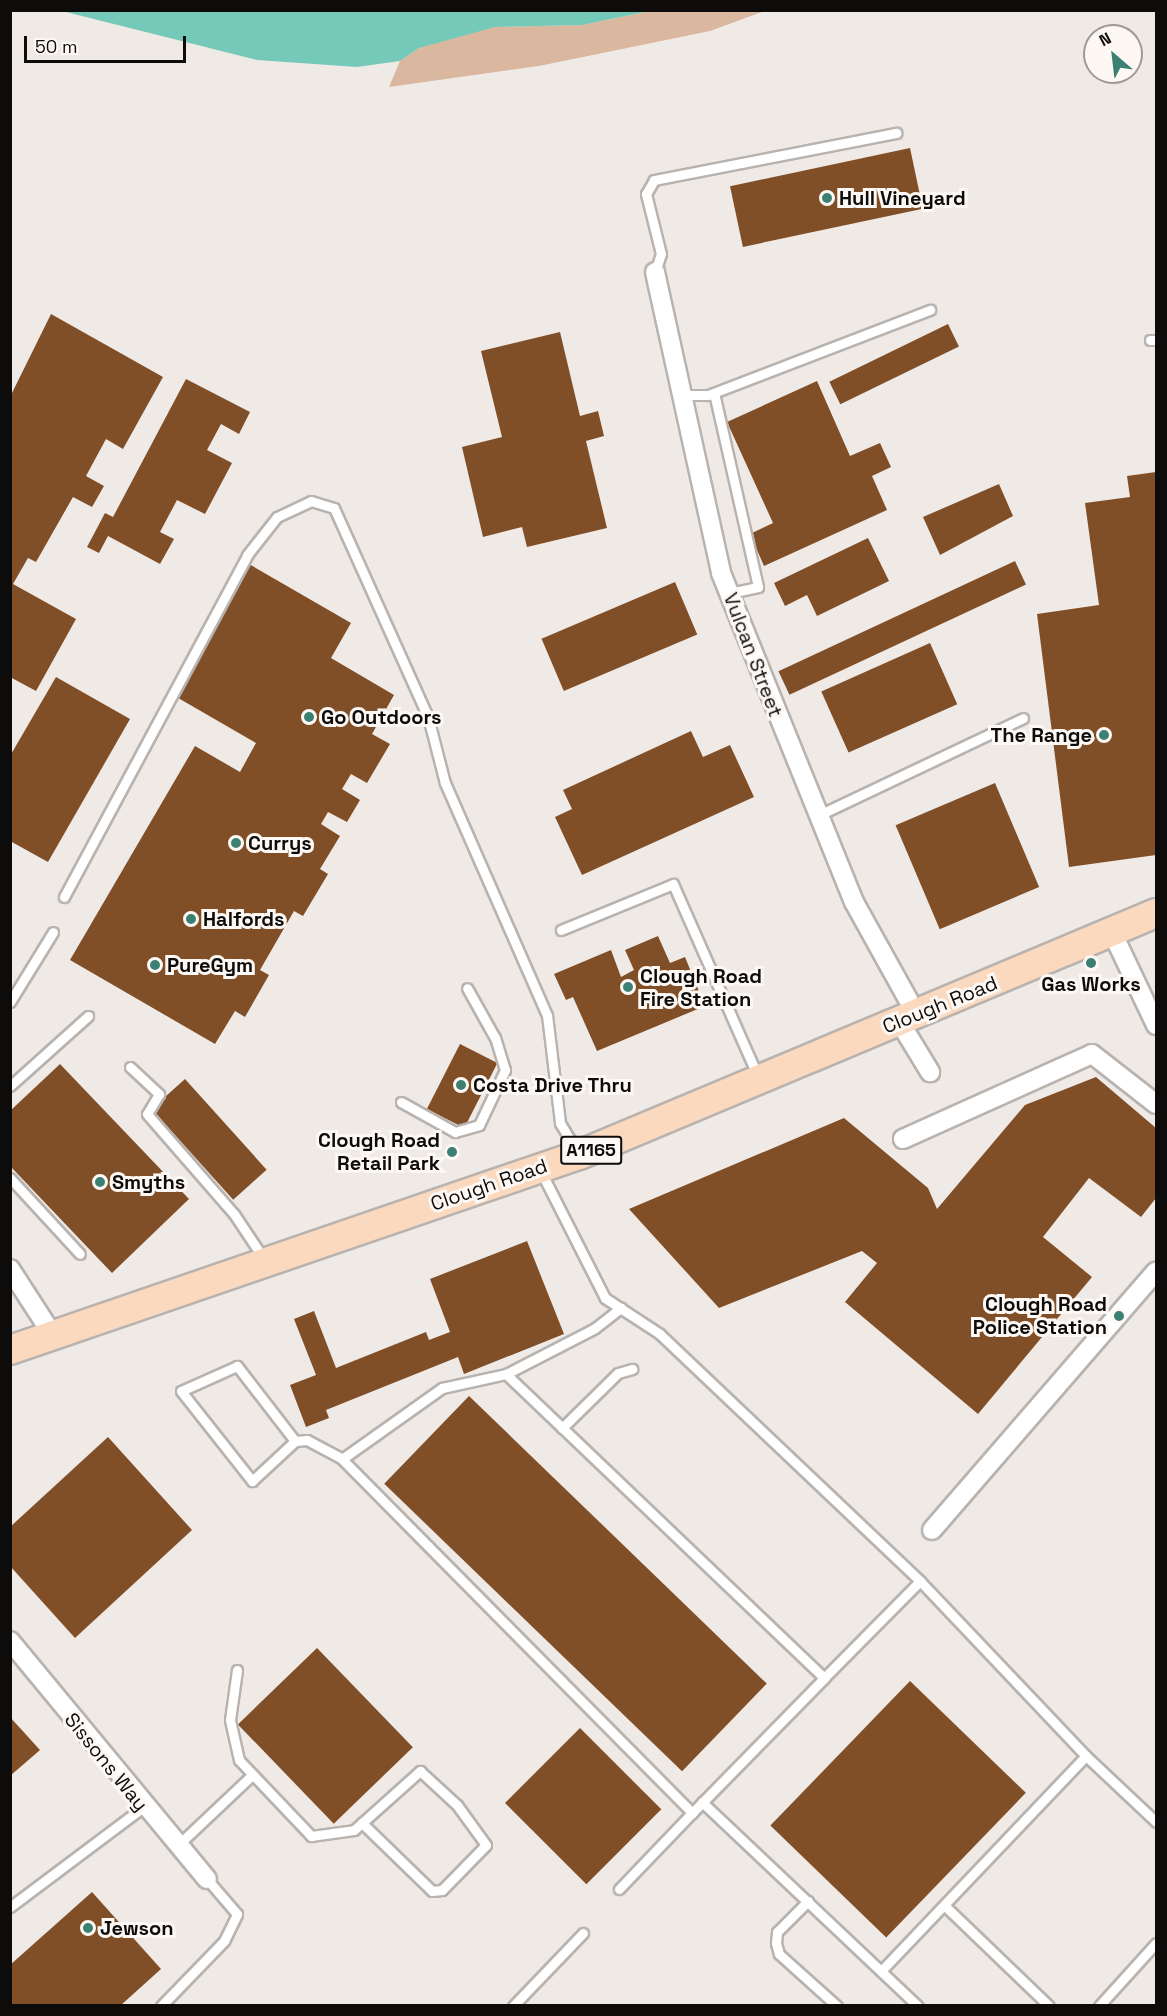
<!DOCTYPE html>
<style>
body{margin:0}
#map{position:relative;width:1167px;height:2016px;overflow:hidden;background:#f0eae7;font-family:"Space Grotesk",sans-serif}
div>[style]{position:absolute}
.green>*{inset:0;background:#dab89f}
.water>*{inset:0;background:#75c9b8}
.building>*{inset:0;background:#814f27;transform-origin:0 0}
.roads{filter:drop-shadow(2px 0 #b8b3af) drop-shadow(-2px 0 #b8b3af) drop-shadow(0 2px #b8b3af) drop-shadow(0 -2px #b8b3af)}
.lane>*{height:9px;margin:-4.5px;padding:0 4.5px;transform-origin:4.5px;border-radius:4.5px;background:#fff}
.street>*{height:18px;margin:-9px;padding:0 9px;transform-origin:9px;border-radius:9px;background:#fff}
.primary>*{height:28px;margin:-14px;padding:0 14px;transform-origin:14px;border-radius:14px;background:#fbd9bf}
.dots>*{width:16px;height:16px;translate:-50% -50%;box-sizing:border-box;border:3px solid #fdf8f4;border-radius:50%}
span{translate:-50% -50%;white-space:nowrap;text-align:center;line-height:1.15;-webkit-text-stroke:6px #fdf8f4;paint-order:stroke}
.shield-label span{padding:2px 4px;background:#fdf8f4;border:2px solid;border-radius:4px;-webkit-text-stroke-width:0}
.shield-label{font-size:18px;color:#0d0c0b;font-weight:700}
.poi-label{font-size:20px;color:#0d0c0b;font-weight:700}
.left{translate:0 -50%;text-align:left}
.right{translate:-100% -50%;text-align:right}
.street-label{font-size:20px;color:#0d0c0b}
.frame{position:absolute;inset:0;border:12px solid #0d0c0b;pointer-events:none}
.north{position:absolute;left:1083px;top:24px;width:60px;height:60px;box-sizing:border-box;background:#fdf8f4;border:2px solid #9d9a97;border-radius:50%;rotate:332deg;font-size:16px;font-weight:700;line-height:24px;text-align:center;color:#0d0c0b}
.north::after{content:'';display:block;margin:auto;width:21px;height:27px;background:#3c8074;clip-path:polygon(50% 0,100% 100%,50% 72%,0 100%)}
.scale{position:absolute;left:24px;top:36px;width:162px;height:27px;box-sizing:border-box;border:3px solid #0d0c0b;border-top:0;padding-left:8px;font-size:18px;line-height:21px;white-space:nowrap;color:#0d0c0b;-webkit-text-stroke:4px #fdf8f4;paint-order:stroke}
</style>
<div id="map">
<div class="green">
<div style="clip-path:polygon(650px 11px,765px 11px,710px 31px,539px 66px,389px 87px,400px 61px,419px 48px,457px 36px,495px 27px,582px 25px)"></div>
</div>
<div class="water">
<div style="clip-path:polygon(62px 11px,650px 11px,582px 25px,495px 27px,419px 48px,400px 61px,357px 67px,257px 60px)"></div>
</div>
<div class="building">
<div style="left:910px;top:148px;width:62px;height:184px;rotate:78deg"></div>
<div style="clip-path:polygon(51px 314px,163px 377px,123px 449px,106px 439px,86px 476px,104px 486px,92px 507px,73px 497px,36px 562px,28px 558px,13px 584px,76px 619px,36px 691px,10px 677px,10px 397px)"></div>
<div style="left:948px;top:324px;width:25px;height:132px;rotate:64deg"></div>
<div style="clip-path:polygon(560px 332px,580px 416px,598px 411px,604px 436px,586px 441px,607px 528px,527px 547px,522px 527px,483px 537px,462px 447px,502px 437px,481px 351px)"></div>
<div style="clip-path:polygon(186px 379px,250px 412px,239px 434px,221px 424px,207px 450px,232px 463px,205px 514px,177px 500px,160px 532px,174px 539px,160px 564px,108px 536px,99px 553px,87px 547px,105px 513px,113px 517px)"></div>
<div style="clip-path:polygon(817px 381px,850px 456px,880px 443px,891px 467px,872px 476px,887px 510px,764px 566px,750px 534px,773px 523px,727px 422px)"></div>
<div style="clip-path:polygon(1156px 472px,1156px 855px,1069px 867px,1037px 614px,1099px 605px,1085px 503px,1130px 497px,1127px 476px)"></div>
<div style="clip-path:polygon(999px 484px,1013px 516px,940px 555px,923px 517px)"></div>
<div style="clip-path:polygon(868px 538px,889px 581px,817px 616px,807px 595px,785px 606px,774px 583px)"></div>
<div style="left:1015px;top:561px;width:26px;height:261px;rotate:65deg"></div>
<div style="clip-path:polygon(249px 564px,351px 623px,331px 658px,394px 695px,372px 734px,390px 744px,367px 783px,351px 774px,342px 789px,360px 800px,347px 822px,328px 812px,321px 824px,340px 836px,320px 869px,328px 874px,303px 916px,294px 911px,260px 970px,269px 975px,245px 1017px,235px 1011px,215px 1044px,70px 960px,195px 746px,240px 772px,256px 743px,173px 695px)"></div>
<div style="left:675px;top:582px;width:57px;height:145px;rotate:67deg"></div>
<div style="left:930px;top:643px;width:67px;height:119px;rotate:66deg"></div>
<div style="clip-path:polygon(56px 677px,130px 719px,48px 862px,10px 841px,10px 756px)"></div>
<div style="clip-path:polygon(691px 731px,703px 757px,730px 745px,754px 797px,582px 875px,555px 817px,572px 809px,563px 790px)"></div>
<div style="left:995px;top:783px;width:113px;height:108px;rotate:67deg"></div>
<div style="clip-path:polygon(658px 936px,670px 963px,685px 957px,705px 1006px,597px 1051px,573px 997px,566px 1000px,554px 974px,611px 950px,621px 977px,634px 970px,625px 950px)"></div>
<div style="left:460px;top:1044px;width:42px;height:73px;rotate:27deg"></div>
<div style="clip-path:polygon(60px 1064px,189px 1199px,112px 1273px,10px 1166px,10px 1111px)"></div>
<div style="clip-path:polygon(1096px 1077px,1156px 1128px,1156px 1198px,1141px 1217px,1089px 1178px,1043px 1237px,1092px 1277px,978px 1414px,845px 1302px,877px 1263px,862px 1251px,719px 1308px,629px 1209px,844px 1118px,928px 1188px,937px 1209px,1025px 1105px)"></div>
<div style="left:185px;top:1079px;width:122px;height:45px;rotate:48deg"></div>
<div style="clip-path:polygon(527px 1241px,564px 1334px,464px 1374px,458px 1357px,326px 1410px,329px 1418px,306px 1427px,290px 1385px,316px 1375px,294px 1319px,314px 1311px,336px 1368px,426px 1332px,429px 1340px,450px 1332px,430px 1279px)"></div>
<div style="left:469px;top:1396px;width:414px;height:122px;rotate:44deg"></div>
<div style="clip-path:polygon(108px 1437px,192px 1530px,75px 1638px,10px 1566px,10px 1527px)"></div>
<div style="left:317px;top:1648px;width:138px;height:110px;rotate:46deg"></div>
<div style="left:910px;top:1681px;width:161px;height:201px;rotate:44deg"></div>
<div style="clip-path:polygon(10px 1717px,40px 1750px,10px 1776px)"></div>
<div style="left:580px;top:1728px;width:115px;height:106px;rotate:45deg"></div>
<div style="clip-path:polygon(92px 1892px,161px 1969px,120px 2006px,10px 2006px,10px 1965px)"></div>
</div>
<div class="roads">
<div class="lane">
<div style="left:655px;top:272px;width:19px;rotate:-72deg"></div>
<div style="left:661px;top:254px;width:62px;rotate:-104deg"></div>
<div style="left:646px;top:194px;width:16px;rotate:-60deg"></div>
<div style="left:654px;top:180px;width:247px;rotate:-11deg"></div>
<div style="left:1150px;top:340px;width:6px"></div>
<div style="left:714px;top:393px;width:199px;rotate:77.2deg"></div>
<div style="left:758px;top:587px;width:30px;rotate:168deg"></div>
<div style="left:683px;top:395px;width:25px"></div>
<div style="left:708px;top:395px;width:238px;rotate:-21deg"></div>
<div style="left:817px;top:816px;width:228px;rotate:-25.4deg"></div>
<div style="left:64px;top:897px;width:388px;rotate:-61.8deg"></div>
<div style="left:247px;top:555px;width:48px;rotate:-51.7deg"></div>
<div style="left:277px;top:517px;width:38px;rotate:-25deg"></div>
<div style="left:311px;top:501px;width:24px;rotate:17deg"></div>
<div style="left:334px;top:508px;width:229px;rotate:65.8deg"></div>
<div style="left:428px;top:717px;width:68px;rotate:75.6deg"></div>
<div style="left:445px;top:783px;width:253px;rotate:66.3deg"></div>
<div style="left:547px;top:1015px;width:109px;rotate:83.1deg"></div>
<div style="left:560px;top:1123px;width:35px;rotate:59deg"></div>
<div style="left:561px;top:930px;width:121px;rotate:-22.3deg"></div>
<div style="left:673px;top:884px;width:211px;rotate:66.2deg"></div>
<div style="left:10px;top:1002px;width:82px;rotate:-58.4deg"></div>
<div style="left:130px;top:1067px;width:40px;rotate:43deg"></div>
<div style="left:159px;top:1094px;width:23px;rotate:121deg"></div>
<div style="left:147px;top:1114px;width:133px;rotate:49deg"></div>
<div style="left:234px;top:1214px;width:54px;rotate:56.3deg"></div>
<div style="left:10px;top:1086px;width:105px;rotate:-41.9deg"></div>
<div style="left:401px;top:1102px;width:62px;rotate:29.1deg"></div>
<div style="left:455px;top:1132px;width:25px;rotate:-16deg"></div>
<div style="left:479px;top:1125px;width:61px;rotate:-64.7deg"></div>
<div style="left:505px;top:1070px;width:34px;rotate:-107deg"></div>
<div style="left:495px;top:1038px;width:57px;rotate:-119.2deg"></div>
<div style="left:10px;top:1178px;width:103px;rotate:47.4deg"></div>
<div style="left:506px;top:1374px;width:440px;rotate:43.7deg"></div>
<div style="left:824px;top:1678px;width:136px;rotate:-45.3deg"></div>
<div style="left:920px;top:1581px;width:359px;rotate:-136.5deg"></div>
<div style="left:660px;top:1334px;width:66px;rotate:-146.8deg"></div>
<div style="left:605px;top:1298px;width:144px;rotate:-116.9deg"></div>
<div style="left:562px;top:1428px;width:78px;rotate:-44.5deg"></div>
<div style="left:618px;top:1373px;width:15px;rotate:-16deg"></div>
<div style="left:295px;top:1441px;width:95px;rotate:-127.7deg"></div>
<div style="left:237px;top:1366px;width:61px;rotate:155.9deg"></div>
<div style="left:181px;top:1391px;width:115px;rotate:51.7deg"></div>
<div style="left:252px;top:1481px;width:59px;rotate:-42.9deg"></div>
<div style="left:295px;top:1441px;width:12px;rotate:-5deg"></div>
<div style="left:307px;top:1440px;width:40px;rotate:28deg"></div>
<div style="left:342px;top:1459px;width:498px;rotate:45.3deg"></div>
<div style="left:692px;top:1813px;width:189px;rotate:-45.6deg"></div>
<div style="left:342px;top:1459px;width:123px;rotate:-35.4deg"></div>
<div style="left:442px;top:1388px;width:66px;rotate:-12.3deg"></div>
<div style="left:506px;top:1374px;width:100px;rotate:-27.3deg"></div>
<div style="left:595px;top:1328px;width:33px;rotate:-38deg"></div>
<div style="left:920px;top:1581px;width:241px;rotate:46.5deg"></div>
<div style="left:1086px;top:1756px;width:96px;rotate:43.3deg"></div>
<div style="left:237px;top:1670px;width:50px;rotate:98deg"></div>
<div style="left:230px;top:1720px;width:41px;rotate:77.3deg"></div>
<div style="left:239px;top:1760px;width:105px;rotate:46.5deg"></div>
<div style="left:311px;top:1836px;width:43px;rotate:-7.9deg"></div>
<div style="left:354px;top:1830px;width:89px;rotate:-41.8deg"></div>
<div style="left:420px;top:1771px;width:50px;rotate:42.6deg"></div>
<div style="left:457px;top:1805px;width:49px;rotate:54.1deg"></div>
<div style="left:486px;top:1845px;width:63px;rotate:134.4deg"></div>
<div style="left:442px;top:1890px;width:10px;rotate:174deg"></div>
<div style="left:432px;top:1891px;width:98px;rotate:-135.8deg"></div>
<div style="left:702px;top:1802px;width:297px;rotate:43.4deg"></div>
<div style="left:178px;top:1845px;width:99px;rotate:-43.4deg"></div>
<div style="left:619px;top:1889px;width:105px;rotate:-46.2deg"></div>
<div style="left:808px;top:1901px;width:44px;rotate:135deg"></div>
<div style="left:777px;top:1932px;width:11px;rotate:95deg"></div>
<div style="left:776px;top:1943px;width:11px;rotate:75deg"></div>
<div style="left:779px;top:1954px;width:78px;rotate:41.9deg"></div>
<div style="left:945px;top:1906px;width:144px;rotate:43.9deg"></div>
<div style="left:10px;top:1907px;width:166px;rotate:-36.9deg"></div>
<div style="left:881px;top:1971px;width:297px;rotate:-46.4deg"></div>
<div style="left:161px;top:2006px;width:91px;rotate:-45.9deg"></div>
<div style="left:224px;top:1941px;width:30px;rotate:-64deg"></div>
<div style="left:237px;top:1914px;width:46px;rotate:-130.6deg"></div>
<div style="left:513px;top:2006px;width:101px;rotate:-46.2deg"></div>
<div style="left:1099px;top:2006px;width:85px;rotate:-47.9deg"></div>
</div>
<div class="street">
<div style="left:655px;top:272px;width:308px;rotate:77.6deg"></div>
<div style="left:721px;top:573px;width:355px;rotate:68deg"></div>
<div style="left:854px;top:902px;width:128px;rotate:61deg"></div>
<div style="left:1112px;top:932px;width:103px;rotate:64.7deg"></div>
<div style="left:899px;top:1021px;width:60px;rotate:58.7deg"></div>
<div style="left:903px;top:1139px;width:207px;rotate:-24.2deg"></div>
<div style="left:1092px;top:1054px;width:81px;rotate:38deg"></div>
<div style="left:10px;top:1269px;width:77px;rotate:57.1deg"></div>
<div style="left:932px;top:1530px;width:342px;rotate:-49.1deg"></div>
<div style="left:10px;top:1641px;width:309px;rotate:50.4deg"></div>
</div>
<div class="primary">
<div style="left:10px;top:1350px;width:601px;rotate:-18.92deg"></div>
<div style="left:579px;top:1155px;width:626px;rotate:-22.75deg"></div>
</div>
</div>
<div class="dots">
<div style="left:827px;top:198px;background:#3c8074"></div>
<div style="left:309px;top:717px;background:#3c8074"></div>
<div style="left:1104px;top:735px;background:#3c8074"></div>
<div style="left:236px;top:843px;background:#3c8074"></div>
<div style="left:191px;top:919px;background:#3c8074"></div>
<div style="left:1091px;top:963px;background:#3c8074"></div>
<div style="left:155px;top:965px;background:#3c8074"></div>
<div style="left:628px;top:987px;background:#3c8074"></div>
<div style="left:461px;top:1085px;background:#3c8074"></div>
<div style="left:452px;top:1152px;background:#3c8074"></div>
<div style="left:100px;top:1182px;background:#3c8074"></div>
<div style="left:1119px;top:1316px;background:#3c8074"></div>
<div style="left:88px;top:1928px;background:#3c8074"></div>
</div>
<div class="shield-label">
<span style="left:591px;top:1150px">A1165</span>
</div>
<div class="poi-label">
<span class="left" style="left:839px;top:198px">Hull Vineyard</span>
<span class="left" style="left:321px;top:717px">Go Outdoors</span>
<span class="right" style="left:1092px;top:735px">The Range</span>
<span class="left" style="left:248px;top:843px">Currys</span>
<span class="left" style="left:203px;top:919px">Halfords</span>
<span class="left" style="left:167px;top:965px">PureGym</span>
<span class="left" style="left:640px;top:988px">Clough Road<br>Fire Station</span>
<span style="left:1091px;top:984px">Gas Works</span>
<span class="left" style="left:473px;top:1085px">Costa Drive Thru</span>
<span class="right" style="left:440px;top:1152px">Clough Road<br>Retail Park</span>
<span class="left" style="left:112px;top:1182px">Smyths</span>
<span class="right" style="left:1107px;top:1316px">Clough Road<br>Police Station</span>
<span class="left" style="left:100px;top:1928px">Jewson</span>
</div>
<div class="street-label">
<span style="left:753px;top:655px;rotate:69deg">Vulcan Street</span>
<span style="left:940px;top:1005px;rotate:-22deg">Clough Road</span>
<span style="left:489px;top:1185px;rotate:-19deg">Clough Road</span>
<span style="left:106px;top:1762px;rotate:51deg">Sissons Way</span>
</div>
<div class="frame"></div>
<div class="north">N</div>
<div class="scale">50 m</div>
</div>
